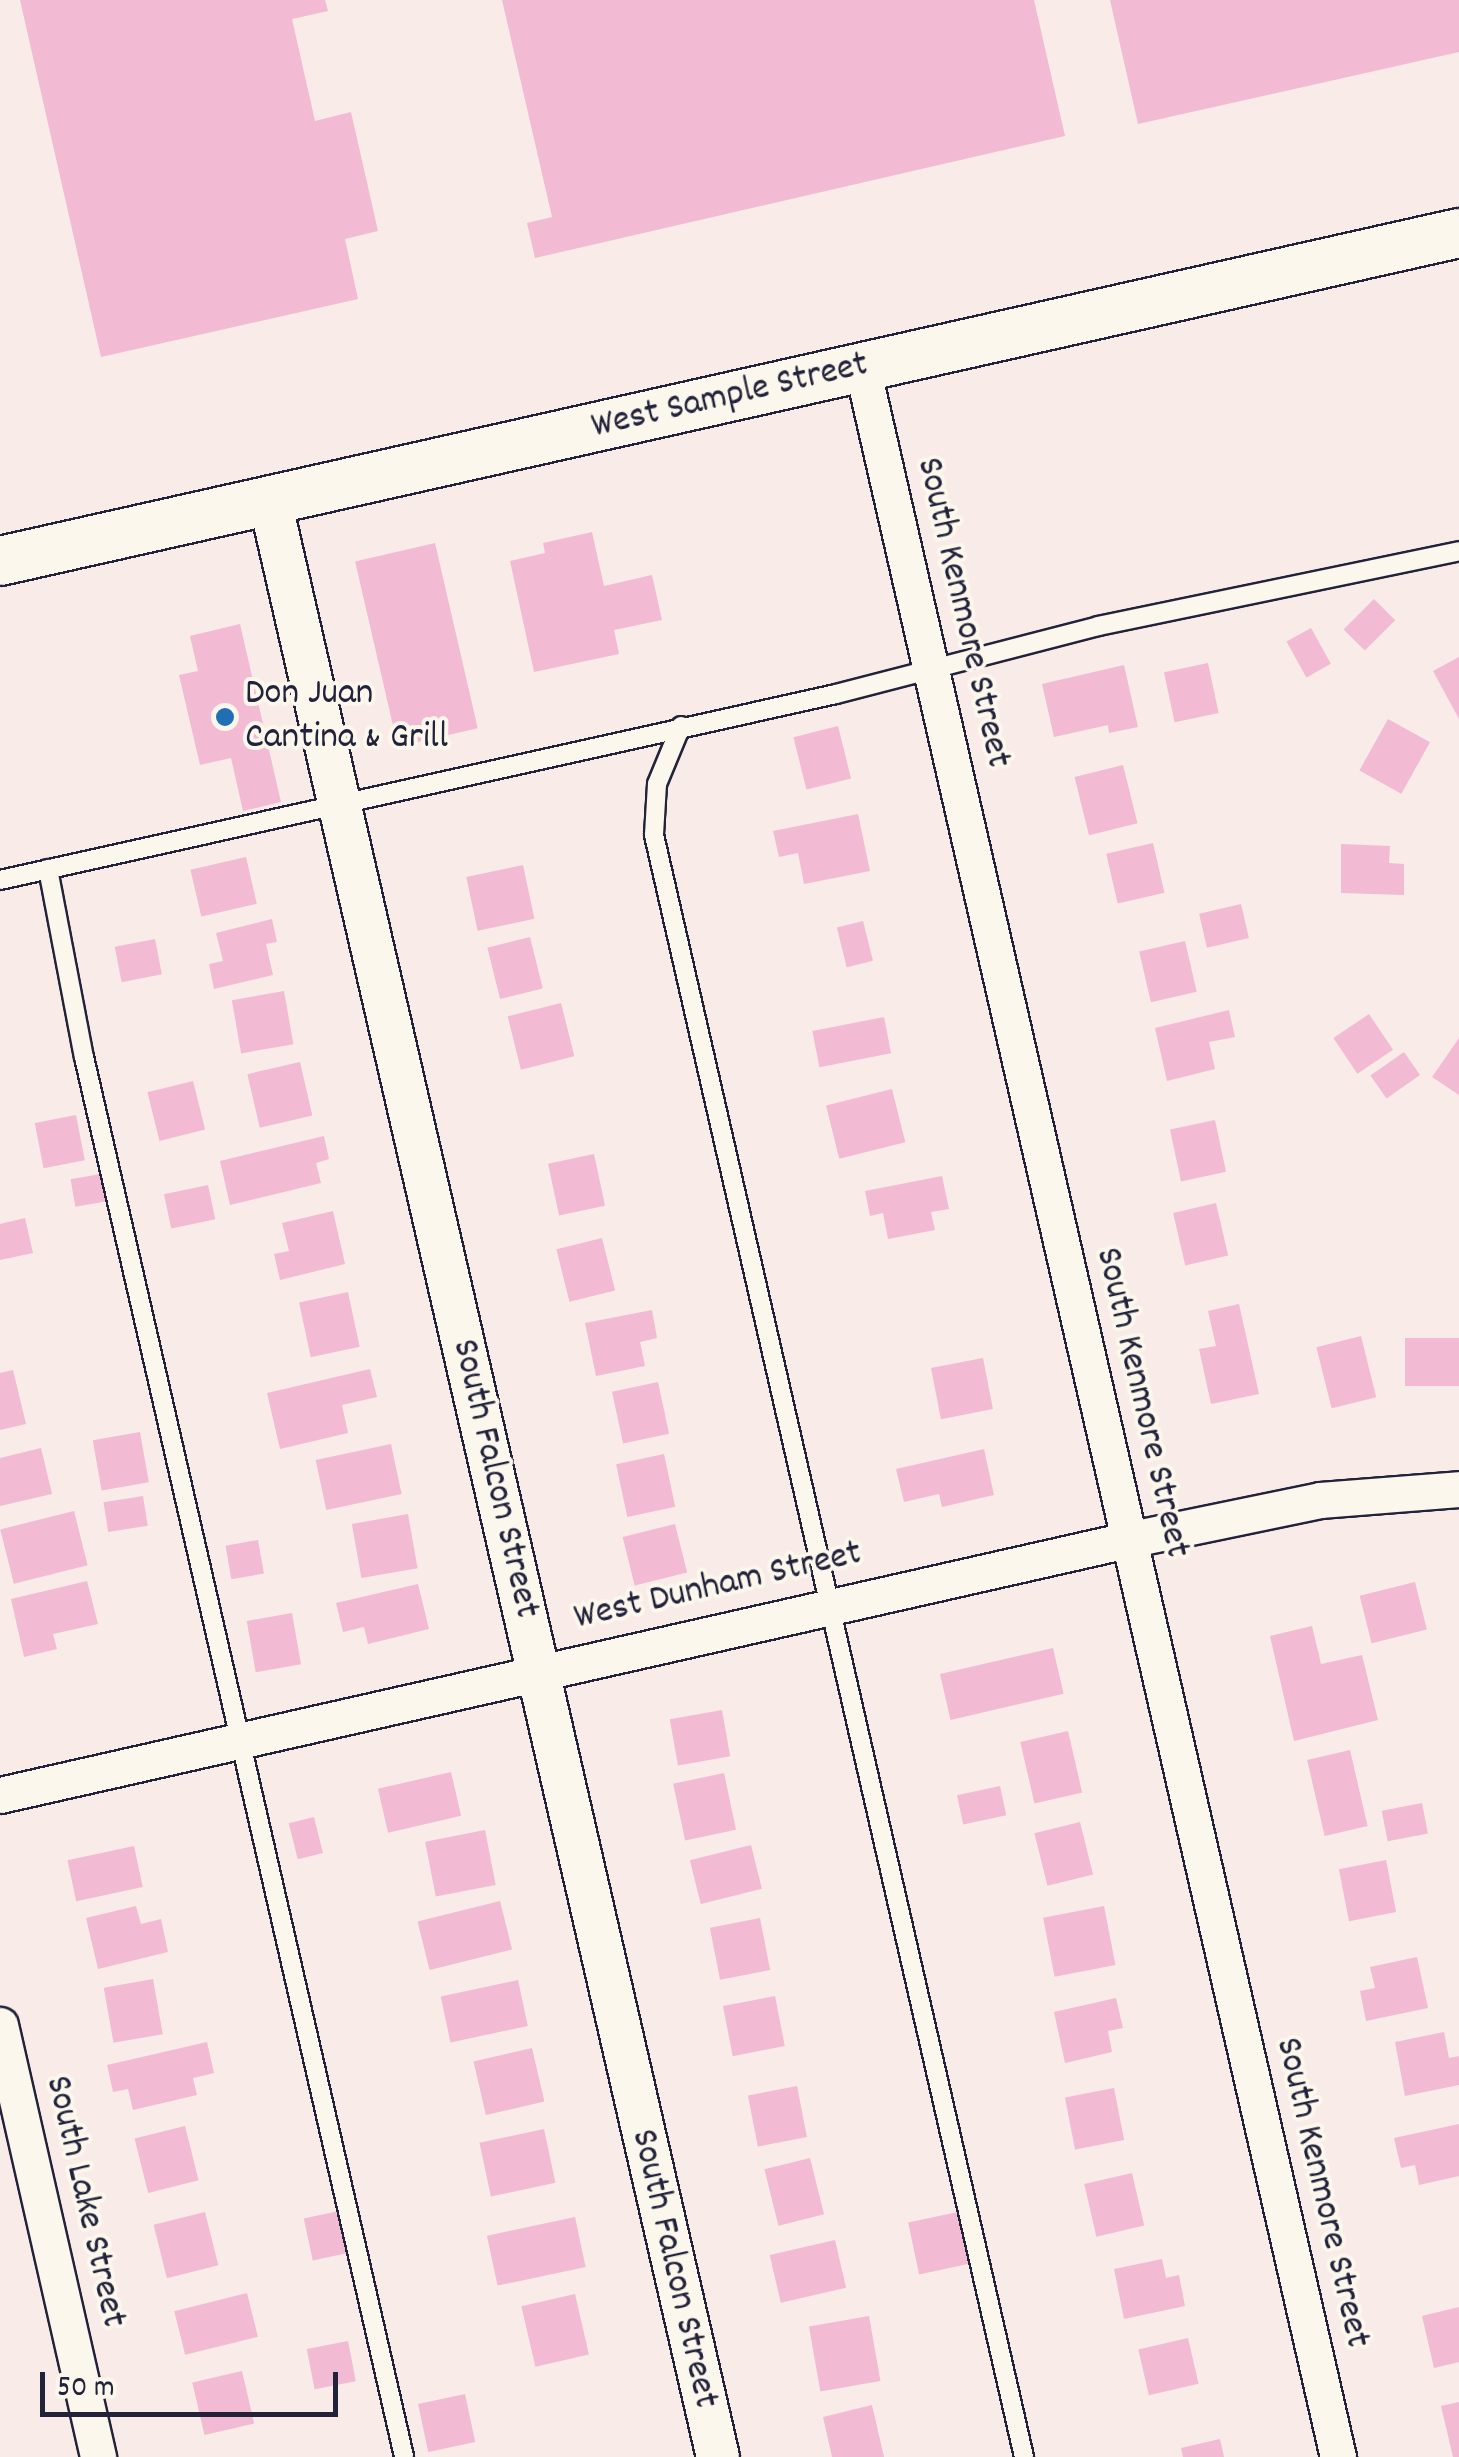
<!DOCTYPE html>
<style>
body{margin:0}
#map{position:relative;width:1459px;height:2457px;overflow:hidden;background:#f9ebe7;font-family:Dekko,sans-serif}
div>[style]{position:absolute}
.building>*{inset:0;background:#f2bbd3;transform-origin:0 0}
.roads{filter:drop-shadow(2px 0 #22223b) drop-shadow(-2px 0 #22223b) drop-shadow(0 2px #22223b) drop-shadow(0 -2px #22223b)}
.service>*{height:18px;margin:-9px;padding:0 9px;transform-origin:9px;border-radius:9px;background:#fbf7ec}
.minor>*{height:35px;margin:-17.5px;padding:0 17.5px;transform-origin:17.5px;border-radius:17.5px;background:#fbf7ec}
.tertiary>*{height:42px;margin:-21px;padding:0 21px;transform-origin:21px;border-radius:21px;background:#fbf7ec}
.secondary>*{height:48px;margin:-24px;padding:0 24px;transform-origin:24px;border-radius:24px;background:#fbf7ec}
.dots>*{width:28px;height:28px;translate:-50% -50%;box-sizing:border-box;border:5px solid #fbf7ec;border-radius:50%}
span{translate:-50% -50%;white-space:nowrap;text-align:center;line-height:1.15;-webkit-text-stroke:8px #fbf7ec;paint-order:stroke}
.street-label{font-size:38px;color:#22223b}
.poi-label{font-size:38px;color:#22223b}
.left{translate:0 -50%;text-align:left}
.scale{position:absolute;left:40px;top:2372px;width:298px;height:45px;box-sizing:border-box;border:5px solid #22223b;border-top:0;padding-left:12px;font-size:30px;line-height:35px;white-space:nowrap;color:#22223b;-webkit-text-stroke:8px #fbf7ec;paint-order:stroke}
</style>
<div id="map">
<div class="building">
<div style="clip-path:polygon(20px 0,325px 0,328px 11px,292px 19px,315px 121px,351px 112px,378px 231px,345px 239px,358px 299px,101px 357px)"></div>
<div style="clip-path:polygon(502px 0,1034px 0,1065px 136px,535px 258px,527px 223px,552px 217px)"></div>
<div style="clip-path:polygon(1110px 0,1459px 0,1459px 52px,1138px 124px)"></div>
<div style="clip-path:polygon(592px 532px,604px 586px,652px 575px,662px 620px,614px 630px,619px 654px,534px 672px,510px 561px,545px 553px,543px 543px)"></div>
<div style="left:435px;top:543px;width:190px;height:82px;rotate:77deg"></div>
<div style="left:1374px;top:599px;width:30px;height:43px;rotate:45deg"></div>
<div style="clip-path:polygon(240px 624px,281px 802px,243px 811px,231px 758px,200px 765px,179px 675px,198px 671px,190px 636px)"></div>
<div style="left:1311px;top:628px;width:41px;height:28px;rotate:61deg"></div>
<div style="clip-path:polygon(1459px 657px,1459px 719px,1433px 671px)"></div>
<div style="left:1208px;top:663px;width:51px;height:45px;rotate:78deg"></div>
<div style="clip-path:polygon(1124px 665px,1138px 727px,1109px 733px,1108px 725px,1054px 737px,1042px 684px)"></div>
<div style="left:1388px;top:719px;width:48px;height:59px;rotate:29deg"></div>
<div style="left:838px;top:726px;width:54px;height:46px;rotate:76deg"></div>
<div style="left:1123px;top:765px;width:60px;height:50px;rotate:76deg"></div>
<div style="clip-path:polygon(858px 814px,870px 871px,804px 884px,798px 853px,779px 857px,773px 831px)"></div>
<div style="left:1153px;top:843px;width:51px;height:48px;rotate:77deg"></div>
<div style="clip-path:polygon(1341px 844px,1390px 846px,1389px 863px,1404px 864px,1404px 895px,1341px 893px)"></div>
<div style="left:246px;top:857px;width:48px;height:57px;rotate:77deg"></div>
<div style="left:523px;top:865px;width:55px;height:58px;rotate:78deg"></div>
<div style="left:1241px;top:904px;width:35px;height:43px;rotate:77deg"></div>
<div style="clip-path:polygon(272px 919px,277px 942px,266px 944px,273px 975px,214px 989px,209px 964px,223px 961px,216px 933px)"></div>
<div style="left:863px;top:921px;width:41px;height:27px;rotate:76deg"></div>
<div style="left:530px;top:937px;width:53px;height:44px;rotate:76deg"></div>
<div style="left:155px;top:939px;width:36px;height:41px;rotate:79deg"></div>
<div style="left:1185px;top:941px;width:52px;height:47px;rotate:77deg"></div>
<div style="left:284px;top:991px;width:54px;height:53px;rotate:80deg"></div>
<div style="left:561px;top:1003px;width:55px;height:55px;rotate:76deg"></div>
<div style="clip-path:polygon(1229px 1010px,1235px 1037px,1209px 1042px,1215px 1069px,1167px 1081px,1155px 1028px)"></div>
<div style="left:1369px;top:1014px;width:43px;height:43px;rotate:56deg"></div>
<div style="left:884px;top:1017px;width:37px;height:73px;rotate:79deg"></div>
<div style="clip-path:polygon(1459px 1038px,1459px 1095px,1432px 1077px)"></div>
<div style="left:1404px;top:1052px;width:28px;height:41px;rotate:55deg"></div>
<div style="left:300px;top:1062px;width:55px;height:54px;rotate:77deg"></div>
<div style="left:193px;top:1081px;width:50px;height:47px;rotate:76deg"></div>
<div style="left:892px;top:1089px;width:55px;height:68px;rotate:76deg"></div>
<div style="left:76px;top:1115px;width:46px;height:42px;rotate:79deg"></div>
<div style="left:1215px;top:1120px;width:53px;height:46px;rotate:78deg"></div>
<div style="clip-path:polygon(324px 1136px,329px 1159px,316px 1163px,321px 1183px,230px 1205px,220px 1161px)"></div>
<div style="left:594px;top:1154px;width:53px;height:47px;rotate:78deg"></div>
<div style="left:106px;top:1173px;width:28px;height:36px;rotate:80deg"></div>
<div style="clip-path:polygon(942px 1176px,949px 1209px,931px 1212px,935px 1230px,888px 1239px,883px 1213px,870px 1216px,865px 1191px)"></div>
<div style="left:208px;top:1185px;width:35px;height:45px;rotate:78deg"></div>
<div style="left:1216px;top:1203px;width:54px;height:44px;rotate:77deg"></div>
<div style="clip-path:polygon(333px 1211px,345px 1264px,280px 1280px,274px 1254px,289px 1251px,282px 1223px)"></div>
<div style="clip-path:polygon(25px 1218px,33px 1253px,0 1260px,0 1224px)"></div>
<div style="left:602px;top:1238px;width:54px;height:47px;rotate:76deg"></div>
<div style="left:348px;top:1292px;width:56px;height:50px;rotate:78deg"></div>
<div style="clip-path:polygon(1239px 1304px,1259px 1394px,1211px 1404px,1199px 1349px,1216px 1346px,1208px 1311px)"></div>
<div style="clip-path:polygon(652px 1310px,657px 1338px,640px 1342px,645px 1366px,596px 1376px,585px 1323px)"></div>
<div style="left:1361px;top:1336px;width:63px;height:46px;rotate:76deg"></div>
<div style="left:1459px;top:1338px;width:48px;height:54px;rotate:90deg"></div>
<div style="left:983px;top:1358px;width:52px;height:53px;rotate:79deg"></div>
<div style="clip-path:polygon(370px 1369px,377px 1397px,342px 1405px,348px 1433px,280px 1449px,267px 1393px)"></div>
<div style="clip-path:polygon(13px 1370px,26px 1424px,0 1430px,0 1373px)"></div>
<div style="left:658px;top:1382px;width:53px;height:47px;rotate:78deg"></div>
<div style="left:140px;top:1432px;width:51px;height:48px;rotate:80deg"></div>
<div style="left:391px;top:1444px;width:51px;height:77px;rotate:78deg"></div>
<div style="clip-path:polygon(41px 1448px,52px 1494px,0 1506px,0 1458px)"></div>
<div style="clip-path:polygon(984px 1449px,994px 1495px,942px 1507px,939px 1494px,904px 1502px,896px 1469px)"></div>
<div style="left:664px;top:1454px;width:54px;height:49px;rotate:78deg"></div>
<div style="left:143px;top:1496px;width:30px;height:40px;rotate:81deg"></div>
<div style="left:74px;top:1511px;width:56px;height:76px;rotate:76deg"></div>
<div style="left:408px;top:1514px;width:55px;height:57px;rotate:80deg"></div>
<div style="left:675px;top:1524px;width:50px;height:54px;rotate:76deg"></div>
<div style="left:258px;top:1540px;width:34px;height:33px;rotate:80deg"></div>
<div style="clip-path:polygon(87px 1581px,98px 1624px,53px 1634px,57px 1649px,24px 1657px,11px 1599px)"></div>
<div style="left:1415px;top:1582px;width:49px;height:57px;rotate:76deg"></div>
<div style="clip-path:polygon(418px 1584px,429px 1629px,368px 1644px,364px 1627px,343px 1632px,336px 1603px)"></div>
<div style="left:292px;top:1613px;width:52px;height:46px;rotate:80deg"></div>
<div style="clip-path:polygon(1312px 1626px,1321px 1664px,1362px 1655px,1378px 1720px,1294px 1741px,1270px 1636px)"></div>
<div style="left:1053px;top:1648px;width:47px;height:116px;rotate:77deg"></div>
<div style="left:722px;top:1710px;width:47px;height:53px;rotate:80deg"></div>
<div style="left:1068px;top:1731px;width:63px;height:49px;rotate:77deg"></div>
<div style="left:1350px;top:1750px;width:78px;height:44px;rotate:77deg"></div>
<div style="left:451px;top:1772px;width:45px;height:75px;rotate:77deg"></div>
<div style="left:724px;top:1773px;width:58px;height:52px;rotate:78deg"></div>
<div style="left:1000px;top:1786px;width:30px;height:44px;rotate:78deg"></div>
<div style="left:1422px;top:1803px;width:31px;height:41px;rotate:79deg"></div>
<div style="left:314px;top:1817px;width:37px;height:26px;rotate:76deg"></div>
<div style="left:1080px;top:1822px;width:54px;height:47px;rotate:76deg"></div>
<div style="left:485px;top:1830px;width:56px;height:61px;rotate:79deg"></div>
<div style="left:751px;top:1845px;width:45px;height:63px;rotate:76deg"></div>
<div style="left:134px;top:1846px;width:42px;height:68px;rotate:78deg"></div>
<div style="left:1386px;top:1860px;width:53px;height:48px;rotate:79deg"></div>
<div style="left:500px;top:1901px;width:50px;height:85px;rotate:76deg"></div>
<div style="clip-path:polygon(136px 1906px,141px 1924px,161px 1919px,168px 1952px,98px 1969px,86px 1918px)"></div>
<div style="left:1104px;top:1906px;width:60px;height:62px;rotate:79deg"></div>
<div style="left:760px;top:1918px;width:53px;height:51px;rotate:79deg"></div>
<div style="clip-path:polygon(1417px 1957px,1428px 2008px,1366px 2021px,1360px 1991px,1375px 1988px,1370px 1967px)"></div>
<div style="left:153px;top:1979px;width:56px;height:50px;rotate:80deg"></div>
<div style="left:518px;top:1980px;width:47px;height:79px;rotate:78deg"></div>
<div style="left:775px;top:1996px;width:51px;height:53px;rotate:79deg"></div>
<div style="clip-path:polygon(1116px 1998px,1123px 2028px,1108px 2031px,1112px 2052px,1065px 2063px,1054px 2012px)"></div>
<div style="clip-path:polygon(1444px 2032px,1449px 2058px,1459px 2056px,1459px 2085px,1405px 2096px,1395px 2042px)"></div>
<div style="clip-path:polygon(207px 2042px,214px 2073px,193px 2078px,197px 2095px,133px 2110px,128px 2089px,113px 2092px,107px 2065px)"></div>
<div style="left:532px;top:2048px;width:55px;height:60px;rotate:77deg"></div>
<div style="left:797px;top:2086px;width:52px;height:50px;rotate:79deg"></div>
<div style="left:1114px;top:2088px;width:53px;height:50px;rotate:79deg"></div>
<div style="clip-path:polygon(1459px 2124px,1459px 2176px,1419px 2185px,1415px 2165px,1401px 2168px,1394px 2138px)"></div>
<div style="left:185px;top:2126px;width:56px;height:52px;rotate:76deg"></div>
<div style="left:544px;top:2129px;width:55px;height:66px;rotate:78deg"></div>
<div style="left:810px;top:2158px;width:58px;height:47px;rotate:76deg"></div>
<div style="left:1132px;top:2173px;width:54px;height:49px;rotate:77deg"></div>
<div style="left:339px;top:2211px;width:43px;height:36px;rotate:78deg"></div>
<div style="left:205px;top:2212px;width:55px;height:53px;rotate:76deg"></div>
<div style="left:958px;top:2212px;width:53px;height:51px;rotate:78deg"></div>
<div style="left:575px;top:2217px;width:51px;height:90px;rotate:78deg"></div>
<div style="left:835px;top:2240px;width:49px;height:67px;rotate:77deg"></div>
<div style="clip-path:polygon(1162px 2259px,1166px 2278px,1179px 2275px,1185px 2306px,1124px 2319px,1114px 2269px)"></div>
<div style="left:247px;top:2293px;width:45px;height:75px;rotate:76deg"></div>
<div style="left:575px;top:2294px;width:62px;height:55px;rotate:77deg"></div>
<div style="clip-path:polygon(1459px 2307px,1459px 2362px,1434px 2368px,1422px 2316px)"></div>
<div style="left:869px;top:2316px;width:66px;height:61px;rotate:80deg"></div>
<div style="left:1188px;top:2338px;width:47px;height:51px;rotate:77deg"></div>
<div style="left:348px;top:2341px;width:41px;height:42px;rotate:79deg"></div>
<div style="left:242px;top:2371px;width:54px;height:51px;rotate:77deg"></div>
<div style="left:465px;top:2394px;width:49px;height:48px;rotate:78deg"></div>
<div style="clip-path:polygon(1459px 2402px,1459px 2457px,1453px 2457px,1441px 2406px)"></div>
<div style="clip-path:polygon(872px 2405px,884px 2457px,832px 2457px,823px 2417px)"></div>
<div style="clip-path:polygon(1220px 2439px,1224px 2457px,1183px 2457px,1181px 2448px)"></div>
</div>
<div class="roads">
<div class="service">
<div style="left:681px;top:726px;width:63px;rotate:112.5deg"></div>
<div style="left:657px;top:784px;width:51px;rotate:93.4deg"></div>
<div style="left:654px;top:835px;width:1664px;rotate:77.15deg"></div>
<div style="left:48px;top:869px;width:191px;rotate:79.2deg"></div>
<div style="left:84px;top:1057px;width:1436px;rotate:77.12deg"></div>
<div style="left:0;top:880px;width:856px;rotate:-12.54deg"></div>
<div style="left:836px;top:694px;width:271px;rotate:-14.5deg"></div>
<div style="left:1098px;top:626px;width:369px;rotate:-11.7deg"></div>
</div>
<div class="minor">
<div style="left:862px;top:367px;width:2144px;rotate:77.17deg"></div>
<div style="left:0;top:1795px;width:1155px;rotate:-12.75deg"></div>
<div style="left:1127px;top:1540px;width:197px;rotate:-11.7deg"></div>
<div style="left:1320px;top:1500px;width:139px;rotate:-4.5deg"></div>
<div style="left:0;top:2025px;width:443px;rotate:77.2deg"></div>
</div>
<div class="tertiary">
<div style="left:270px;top:501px;width:2007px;rotate:77.1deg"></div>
</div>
<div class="secondary">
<div style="left:0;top:561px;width:1495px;rotate:-12.67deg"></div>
</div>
</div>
<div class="dots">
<div style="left:225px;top:717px;background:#1f6fb2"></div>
</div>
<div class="street-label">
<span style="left:730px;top:397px;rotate:-13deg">West Sample Street</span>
<span style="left:962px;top:613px;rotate:77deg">South Kenmore Street</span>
<span style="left:1141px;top:1403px;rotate:77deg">South Kenmore Street</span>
<span style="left:494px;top:1479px;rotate:77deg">South Falcon Street</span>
<span style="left:718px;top:1587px;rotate:-13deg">West Dunham Street</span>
<span style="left:1321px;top:2193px;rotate:77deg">South Kenmore Street</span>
<span style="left:84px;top:2202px;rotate:77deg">South Lake Street</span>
<span style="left:673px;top:2269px;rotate:77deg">South Falcon Street</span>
</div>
<div class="poi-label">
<span class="left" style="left:245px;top:717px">Don Juan<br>Cantina &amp; Grill</span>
</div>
<div class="scale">50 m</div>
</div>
